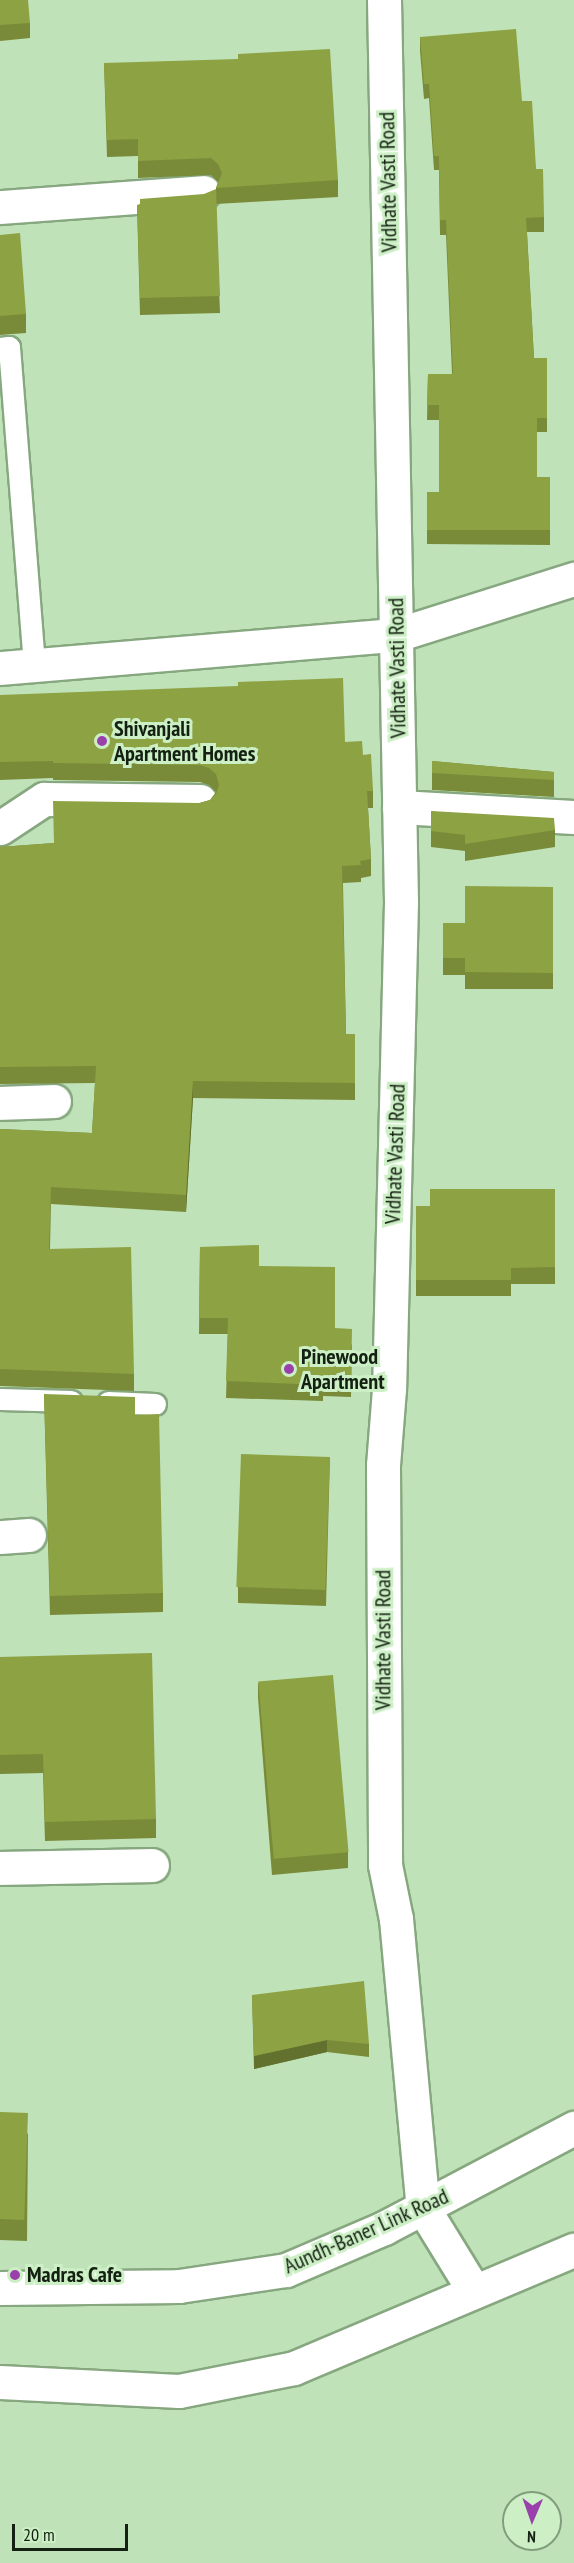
<!DOCTYPE html>
<style>
body{margin:0}
#map{position:relative;width:574px;height:2563px;overflow:hidden;background:#bfe2b8;font-family:"PT Sans Narrow",sans-serif}
div>[style]{position:absolute}
.roads{filter:drop-shadow(2px 0 #86a77f) drop-shadow(-2px 0 #86a77f) drop-shadow(0 2px #86a77f) drop-shadow(0 -2px #86a77f)}
.lane>*{height:21px;margin:-10.5px;padding:0 10.5px;transform-origin:10.5px;border-radius:10.5px;background:#fff}
.street>*{height:33px;margin:-16.5px;padding:0 16.5px;transform-origin:16.5px;border-radius:16.5px;background:#fff}
.secondary>*{height:33px;margin:-16.5px;padding:0 16.5px;transform-origin:16.5px;border-radius:16.5px;background:#fff}
.wall>*{inset:0;background:#798b39}
.shaded-wall>*{inset:0;background:#63712e}
.building>*{inset:0;background:#8da242;transform-origin:0 0}
.dots>*{width:16px;height:16px;translate:-50% -50%;box-sizing:border-box;border:3px solid #ccefc5;border-radius:50%}
span{translate:-50% -50%;white-space:nowrap;text-align:center;line-height:1.15;-webkit-text-stroke:6px #ccefc5;paint-order:stroke}
.street-label{font-size:22px;color:#142112}
.poi-label{font-size:22px;color:#142112;font-weight:700}
.left{translate:0 -50%;text-align:left}
.north{position:absolute;left:502px;top:2491px;width:60px;height:60px;box-sizing:border-box;background:#ccefc5;border:2px solid #829d7d;border-radius:50%;rotate:182deg;font-size:16px;font-weight:700;line-height:24px;text-align:center;color:#142112}
.north::after{content:'';display:block;margin:auto;width:21px;height:27px;background:#9940ab;clip-path:polygon(50% 0,100% 100%,50% 72%,0 100%)}
.scale{position:absolute;left:12px;top:2524px;width:116px;height:27px;box-sizing:border-box;border:3px solid #142112;border-top:0;padding-left:8px;font-size:18px;line-height:21px;white-space:nowrap;color:#142112;-webkit-text-stroke:4px #ccefc5;paint-order:stroke}
</style>
<div id="map">
<div class="roads">
<div class="lane">
<div style="left:0;top:348px;width:9px;rotate:-6deg"></div>
<div style="left:9px;top:347px;width:319px;rotate:85.5deg"></div>
<div style="left:0;top:1399px;width:71px;rotate:1.6deg"></div>
<div style="left:108px;top:1402px;width:47px;rotate:2.4deg"></div>
</div>
<div class="street">
<div style="left:384px;top:0;width:902px;rotate:88.92deg"></div>
<div style="left:401px;top:902px;width:487px;rotate:91.4deg"></div>
<div style="left:389px;top:1389px;width:76px;rotate:94.5deg"></div>
<div style="left:383px;top:1465px;width:400px;rotate:89.7deg"></div>
<div style="left:385px;top:1865px;width:55px;rotate:78.5deg"></div>
<div style="left:396px;top:1919px;width:290px;rotate:84.7deg"></div>
<div style="left:423px;top:2208px;width:97px;rotate:58.4deg"></div>
<div style="left:0;top:207px;width:204px;rotate:-4.2deg"></div>
<div style="left:0;top:668px;width:397px;rotate:-4.8deg"></div>
<div style="left:396px;top:635px;width:187px;rotate:-17.5deg"></div>
<div style="left:399px;top:807px;width:175px;rotate:3.3deg"></div>
<div style="left:0;top:828px;width:53px;rotate:-33.4deg"></div>
<div style="left:44px;top:799px;width:156px;rotate:0.7deg"></div>
<div style="left:0;top:1103px;width:54px;rotate:-2.1deg"></div>
<div style="left:0;top:1537px;width:29px;rotate:-4deg"></div>
<div style="left:0;top:1868px;width:152px;rotate:-1.1deg"></div>
</div>
<div class="secondary">
<div style="left:0;top:2288px;width:179px;rotate:-0.6deg"></div>
<div style="left:179px;top:2286px;width:108px;rotate:-8.5deg"></div>
<div style="left:286px;top:2270px;width:107px;rotate:-23.2deg"></div>
<div style="left:384px;top:2228px;width:215px;rotate:-27.8deg"></div>
<div style="left:0;top:2382px;width:179px;rotate:2.9deg"></div>
<div style="left:179px;top:2391px;width:117px;rotate:-11.3deg"></div>
<div style="left:294px;top:2368px;width:304px;rotate:-22.9deg"></div>
</div>
</div>
<div class="wall">
<div style="clip-path:polygon(0 0,30px 23px,30px 38px,0 41px)"></div>
<div style="clip-path:polygon(420px 37px,522px 101px,536px 169px,544px 217px,544px 232px,527px 232px,534px 358px,547px 358px,547px 432px,537px 432px,537px 477px,550px 477px,550px 545px,427px 544px,427px 492px,439px 492px,439px 420px,427px 420px,428px 374px,452px 374px,446px 235px,440px 235px,439px 170px,434px 170px,429px 98px,424px 99px,420px 51px)"></div>
<div style="clip-path:polygon(104px 63px,338px 180px,338px 197px,216px 204px,220px 313px,140px 315px,137px 205px,216px 204px,216px 188px,218px 182px,211px 175px,138px 178px,138px 156px,107px 157px)"></div>
<div style="clip-path:polygon(0 235px,26px 314px,26px 333px,0 335px)"></div>
<div style="clip-path:polygon(0 695px,345px 742px,363px 755px,373px 791px,373px 808px,368px 808px,371px 859px,371px 876px,361px 878px,361px 882px,343px 883px,346px 1034px,355px 1034px,355px 1100px,193px 1098px,186px 1212px,51px 1204px,50px 1249px,134px 1374px,134px 1391px,0 1386px,0 1129px,92px 1133px,95px 1083px,0 1084px,0 847px,54px 843px,210px 800px,216px 792px,209px 785px,200px 782px,53px 780px,53px 778px,0 780px)"></div>
<div style="clip-path:polygon(432px 761px,554px 772px,554px 797px,432px 790px)"></div>
<div style="clip-path:polygon(431px 811px,555px 830px,555px 847px,465px 861px,465px 851px,431px 847px)"></div>
<div style="clip-path:polygon(553px 887px,553px 989px,465px 989px,465px 975px,443px 975px,443px 923px,465px 923px)"></div>
<div style="clip-path:polygon(555px 1189px,555px 1284px,511px 1284px,511px 1296px,416px 1296px,416px 1206px,430px 1206px)"></div>
<div style="clip-path:polygon(200px 1247px,259px 1266px,335px 1328px,352px 1345px,351px 1397px,323px 1396px,323px 1401px,226px 1398px,228px 1334px,199px 1334px)"></div>
<div style="clip-path:polygon(44px 1394px,135px 1415px,163px 1593px,163px 1612px,50px 1615px)"></div>
<div style="clip-path:polygon(330px 1457px,326px 1606px,238px 1603px,238px 1587px)"></div>
<div style="clip-path:polygon(0 1657px,156px 1819px,156px 1838px,45px 1841px,43px 1773px,0 1774px)"></div>
<div style="clip-path:polygon(258px 1682px,348px 1852px,348px 1868px,272px 1875px,258px 1698px)"></div>
<div style="clip-path:polygon(252px 1995px,369px 2044px,369px 2057px,327px 2052px,254px 2069px)"></div>
<div style="clip-path:polygon(0 2112px,28px 2134px,27px 2241px,0 2240px)"></div>
</div>
<div class="shaded-wall">
<div style="clip-path:polygon(193px 1081px,193px 1098px,186px 1212px,186px 1195px)"></div>
<div style="clip-path:polygon(327px 2040px,327px 2052px,254px 2069px,254px 2056px)"></div>
</div>
<div class="building">
<div style="clip-path:polygon(0 0,28px 0,30px 23px,0 25px)"></div>
<div style="clip-path:polygon(516px 29px,522px 101px,532px 101px,536px 169px,543px 169px,544px 217px,526px 218px,534px 358px,547px 358px,547px 418px,537px 418px,537px 477px,550px 477px,550px 530px,427px 530px,427px 492px,439px 492px,439px 405px,427px 405px,428px 374px,453px 374px,446px 220px,440px 220px,439px 156px,434px 156px,429px 84px,424px 84px,420px 37px)"></div>
<div style="clip-path:polygon(330px 49px,338px 180px,216px 188px,222px 173px,218px 164px,211px 158px,138px 161px,138px 139px,107px 140px,104px 63px,238px 59px,238px 54px)"></div>
<div style="clip-path:polygon(216px 189px,220px 296px,140px 298px,137px 205px,140px 204px,140px 199px,204px 194px)"></div>
<div style="clip-path:polygon(20px 233px,26px 314px,0 316px,0 235px)"></div>
<div style="clip-path:polygon(343px 678px,345px 742px,362px 741px,363px 755px,371px 754px,373px 791px,367px 791px,371px 859px,360px 861px,361px 865px,342px 866px,346px 1034px,355px 1034px,355px 1083px,193px 1081px,186px 1195px,51px 1187px,49px 1249px,131px 1247px,134px 1374px,0 1369px,0 1129px,92px 1133px,96px 1066px,0 1067px,0 847px,54px 843px,53px 801px,200px 803px,210px 800px,216px 794px,219px 785px,216px 774px,209px 768px,200px 765px,53px 763px,53px 761px,0 762px,0 695px,238px 686px,238px 682px)"></div>
<div style="clip-path:polygon(432px 761px,554px 772px,554px 780px,432px 773px)"></div>
<div style="clip-path:polygon(431px 811px,554px 818px,555px 830px,465px 844px,465px 835px,431px 831px)"></div>
<div style="clip-path:polygon(465px 886px,553px 887px,553px 973px,465px 972px,465px 958px,443px 958px,443px 923px,465px 923px)"></div>
<div style="clip-path:polygon(430px 1189px,555px 1189px,555px 1267px,511px 1268px,511px 1280px,416px 1280px,416px 1206px,430px 1206px)"></div>
<div style="clip-path:polygon(259px 1245px,259px 1266px,335px 1267px,335px 1328px,352px 1329px,351px 1381px,323px 1380px,323px 1385px,226px 1381px,228px 1318px,199px 1318px,200px 1247px)"></div>
<div style="clip-path:polygon(44px 1394px,135px 1397px,135px 1415px,159px 1414px,163px 1593px,50px 1596px)"></div>
<div style="left:241px;top:1454px;width:89px;height:133px;rotate:2deg"></div>
<div style="clip-path:polygon(152px 1653px,156px 1819px,45px 1822px,43px 1754px,0 1755px,0 1657px)"></div>
<div style="left:333px;top:1675px;width:178px;height:75px;rotate:85deg"></div>
<div style="clip-path:polygon(364px 1981px,369px 2044px,327px 2040px,254px 2056px,252px 1995px)"></div>
<div style="left:0;top:2112px;width:28px;height:107px;rotate:2deg"></div>
</div>
<div class="dots">
<div style="left:102px;top:741px;background:#9940ab"></div>
<div style="left:289px;top:1369px;background:#9940ab"></div>
<div style="left:15px;top:2275px;background:#9940ab"></div>
</div>
<div class="street-label">
<span style="left:388px;top:182px;rotate:-91deg">Vidhate Vasti Road</span>
<span style="left:397px;top:668px;rotate:-91deg">Vidhate Vasti Road</span>
<span style="left:395px;top:1154px;rotate:-88deg">Vidhate Vasti Road</span>
<span style="left:383px;top:1640px;rotate:-90deg">Vidhate Vasti Road</span>
<span style="left:366px;top:2231px;rotate:-24deg">Aundh-Baner Link Road</span>
</div>
<div class="poi-label">
<span class="left" style="left:114px;top:741px">Shivanjali<br>Apartment Homes</span>
<span class="left" style="left:301px;top:1369px">Pinewood<br>Apartment</span>
<span class="left" style="left:27px;top:2275px">Madras Cafe</span>
</div>
<div class="north">N</div>
<div class="scale">20 m</div>
</div>
